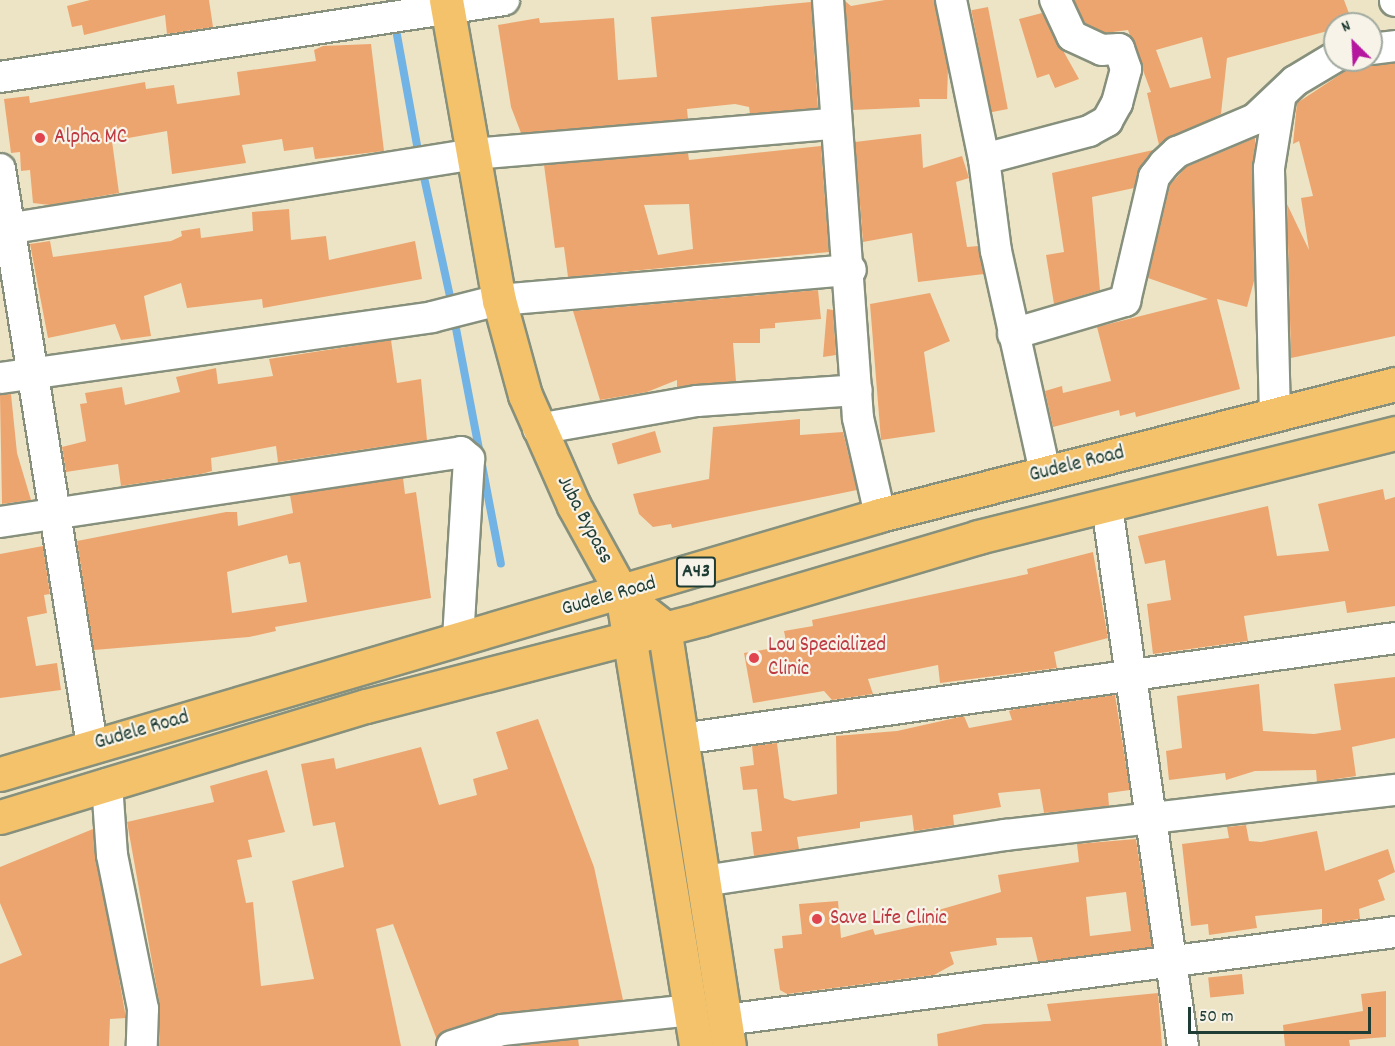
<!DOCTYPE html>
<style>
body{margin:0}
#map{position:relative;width:1395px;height:1046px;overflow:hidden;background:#ede4c5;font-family:Dekko,sans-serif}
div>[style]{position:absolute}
.stream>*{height:8px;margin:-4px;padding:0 4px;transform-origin:4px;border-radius:4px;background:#72b3e6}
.building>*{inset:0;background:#eda56f;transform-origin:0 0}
.roads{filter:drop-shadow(2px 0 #86907c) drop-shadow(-2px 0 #86907c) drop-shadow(0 2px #86907c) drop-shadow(0 -2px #86907c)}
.minor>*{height:30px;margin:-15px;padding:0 15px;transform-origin:15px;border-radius:15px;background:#fff}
.major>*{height:33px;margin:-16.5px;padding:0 16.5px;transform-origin:16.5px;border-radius:16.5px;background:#f3c26a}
.highway>*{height:33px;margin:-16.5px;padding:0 16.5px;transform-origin:16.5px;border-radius:16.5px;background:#f3c26a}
.dots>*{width:16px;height:16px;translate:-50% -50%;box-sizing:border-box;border:3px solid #f7f3e8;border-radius:50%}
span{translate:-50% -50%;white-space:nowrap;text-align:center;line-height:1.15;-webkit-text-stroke:4.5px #f7f3e8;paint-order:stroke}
.shield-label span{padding:2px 4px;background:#f7f3e8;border:2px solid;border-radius:4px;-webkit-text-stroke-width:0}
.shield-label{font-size:20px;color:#1f3d34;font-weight:700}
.health-label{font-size:21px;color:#be3a42}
.left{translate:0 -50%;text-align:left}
.street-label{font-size:21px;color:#1f3d34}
.north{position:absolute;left:1323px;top:12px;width:60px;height:60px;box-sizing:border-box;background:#f7f3e8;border:2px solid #a1aaa0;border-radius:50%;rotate:336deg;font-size:16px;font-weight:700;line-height:24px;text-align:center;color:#1f3d34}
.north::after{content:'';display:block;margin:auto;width:21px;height:27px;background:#b5179e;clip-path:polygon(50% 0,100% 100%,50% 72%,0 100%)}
.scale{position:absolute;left:1188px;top:1007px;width:183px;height:27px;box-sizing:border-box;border:3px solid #1f3d34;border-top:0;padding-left:8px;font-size:18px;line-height:21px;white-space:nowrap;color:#1f3d34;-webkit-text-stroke:4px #f7f3e8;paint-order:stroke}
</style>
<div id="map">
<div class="stream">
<div style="left:395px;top:24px;width:134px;rotate:79.7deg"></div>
<div style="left:422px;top:168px;width:141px;rotate:77.7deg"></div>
<div style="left:454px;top:318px;width:250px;rotate:79.2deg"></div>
</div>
<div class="building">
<div style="clip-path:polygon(90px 0,209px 0,213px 27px,167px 34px,165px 15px,84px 35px,82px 25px,72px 27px,67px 6px)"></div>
<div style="clip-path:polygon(885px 0,934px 0,948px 68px,947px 99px,919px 99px,920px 107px,853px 110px,845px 1px,851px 6px)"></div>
<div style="clip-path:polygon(evenodd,1074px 0,1344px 0,1353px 24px,1335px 24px,1335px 29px,1227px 58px,1221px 114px,1159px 145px,1147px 93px,1151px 92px,1128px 30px,1105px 33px,1085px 23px,1074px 0,1202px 37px,1211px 78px,1170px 88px,1156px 50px,1202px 37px)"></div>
<div style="clip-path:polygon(811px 2px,818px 108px,750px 114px,749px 107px,735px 104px,687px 109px,688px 119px,521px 133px,511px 107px,498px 25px,539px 18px,540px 23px,614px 18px,618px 80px,657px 77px,651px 17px)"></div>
<div style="left:988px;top:7px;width:104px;height:17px;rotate:79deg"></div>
<div style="clip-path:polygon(1042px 13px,1079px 79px,1055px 88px,1049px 74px,1037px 78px,1019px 19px)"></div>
<div style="clip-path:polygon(371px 44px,384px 151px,315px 159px,313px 147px,284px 151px,282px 139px,242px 145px,246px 163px,172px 174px,167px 131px,112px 141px,119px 193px,50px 205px,33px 203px,30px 170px,21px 171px,20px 152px,11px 153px,4px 99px,29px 96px,30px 103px,145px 82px,146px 89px,174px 85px,177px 104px,240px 95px,237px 72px,316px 61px,314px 50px,323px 46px)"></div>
<div style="clip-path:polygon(1352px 60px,1373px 66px,1395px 63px,1395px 336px,1291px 358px,1287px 204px,1309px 250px,1301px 198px,1313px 196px,1299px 141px,1293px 144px,1297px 103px,1344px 72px)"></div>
<div style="clip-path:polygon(921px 134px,923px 168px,962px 156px,969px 178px,956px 182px,967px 247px,978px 246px,984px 274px,918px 282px,912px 233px,863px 242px,855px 142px)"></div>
<div style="clip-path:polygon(1255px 138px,1254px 281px,1247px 307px,1217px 299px,1240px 389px,1136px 417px,1135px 412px,1120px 416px,1119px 410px,1053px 427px,1045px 391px,1062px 386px,1063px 393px,1111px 381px,1097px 327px,1208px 299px,1148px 278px,1170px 185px,1186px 167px)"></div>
<div style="clip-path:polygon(evenodd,821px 146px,829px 252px,568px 277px,564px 247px,555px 248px,544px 165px,688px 153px,689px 160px,821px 146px,689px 204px,693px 249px,658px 255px,644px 205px,689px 204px)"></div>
<div style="clip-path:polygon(1153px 150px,1134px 188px,1092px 197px,1100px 290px,1054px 304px,1046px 255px,1064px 252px,1052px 173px)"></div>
<div style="clip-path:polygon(289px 209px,291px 240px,326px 236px,329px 260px,415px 241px,422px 279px,263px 308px,262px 299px,187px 308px,181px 283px,144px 296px,151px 336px,121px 340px,115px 324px,48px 338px,30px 244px,50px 241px,53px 257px,171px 241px,182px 236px,181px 231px,200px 228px,201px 238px,253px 231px,252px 212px)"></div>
<div style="clip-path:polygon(818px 290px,821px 319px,775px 323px,775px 328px,760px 329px,760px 343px,733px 343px,736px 381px,677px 387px,677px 380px,647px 392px,600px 400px,573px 311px)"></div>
<div style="clip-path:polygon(930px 293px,950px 341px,924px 352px,935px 432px,881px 440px,870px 304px)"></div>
<div style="clip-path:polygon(827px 309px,833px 310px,836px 355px,823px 357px)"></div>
<div style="clip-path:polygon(391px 340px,397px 383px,421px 379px,427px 440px,278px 462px,276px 446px,211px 458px,212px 471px,201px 474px,121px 486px,118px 464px,66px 472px,62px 447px,86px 441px,80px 404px,87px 403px,85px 393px,122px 387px,125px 405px,180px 392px,176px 377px,216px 368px,218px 384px,273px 376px,269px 359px)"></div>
<div style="clip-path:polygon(11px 394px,17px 453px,31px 500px,2px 504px,0 395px)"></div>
<div style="clip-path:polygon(800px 419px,800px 435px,843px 432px,857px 490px,672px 528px,671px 524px,653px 527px,639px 514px,633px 494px,709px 479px,713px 427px)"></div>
<div style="left:655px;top:431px;width:22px;height:45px;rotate:74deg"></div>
<div style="clip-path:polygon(evenodd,403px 478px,405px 494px,416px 492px,431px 598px,275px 627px,276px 631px,249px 637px,94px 650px,77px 541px,226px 512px,237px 512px,238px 526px,293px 513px,290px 495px,403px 478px,287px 555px,289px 564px,300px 562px,307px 602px,232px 613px,227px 572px,287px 555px)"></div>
<div style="clip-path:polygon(1383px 489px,1385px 500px,1395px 497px,1395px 606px,1347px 613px,1345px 601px,1244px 616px,1248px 641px,1153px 654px,1147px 604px,1171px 600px,1165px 560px,1145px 564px,1138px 536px,1268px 506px,1277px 556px,1329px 551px,1318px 504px)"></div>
<div style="clip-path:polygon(43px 546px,50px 594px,44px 595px,47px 613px,27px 617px,36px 666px,57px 663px,61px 690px,0 698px,0 554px)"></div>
<div style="clip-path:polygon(1093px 552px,1108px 638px,1054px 652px,1057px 668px,940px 683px,938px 665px,868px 679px,873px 694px,832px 700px,824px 691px,753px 703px,744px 653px,787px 646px,784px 631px,813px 626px,812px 620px,1028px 574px,1027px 569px)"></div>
<div style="clip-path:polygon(1395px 677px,1395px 738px,1352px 747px,1356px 776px,1317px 782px,1316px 770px,1255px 771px,1226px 780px,1225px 773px,1169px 780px,1166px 751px,1182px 748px,1177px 696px,1259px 684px,1263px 731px,1314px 734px,1341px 730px,1334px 684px)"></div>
<div style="clip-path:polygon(1115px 695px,1130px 790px,1108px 793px,1109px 806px,1044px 813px,1040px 789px,998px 793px,1001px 807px,953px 815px,954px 825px,914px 831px,912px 815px,860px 822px,860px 828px,797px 837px,799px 849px,754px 856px,751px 832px,762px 831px,757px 789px,743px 790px,740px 767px,754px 765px,752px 746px,777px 743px,784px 798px,793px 801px,837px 794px,836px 736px,897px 731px,964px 716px,969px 728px,1012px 720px,1009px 711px,1016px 709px)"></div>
<div style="clip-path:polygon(538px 719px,594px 867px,623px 1000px,497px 1014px,447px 1030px,437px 1040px,393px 924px,376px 929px,401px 1046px,159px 1046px,160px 1006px,127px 822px,214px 802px,210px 786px,267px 770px,285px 832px,248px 840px,252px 857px,237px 860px,246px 903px,253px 902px,261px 986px,314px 979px,292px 881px,344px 867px,335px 822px,313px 826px,301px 764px,334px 758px,336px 769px,421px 747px,439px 805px,477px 795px,473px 779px,508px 769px,496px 732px)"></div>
<div style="clip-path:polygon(1246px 825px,1249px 841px,1261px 842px,1317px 831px,1325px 871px,1388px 849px,1395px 872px,1378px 880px,1385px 900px,1359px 909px,1360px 919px,1322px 924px,1322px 909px,1255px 916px,1257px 928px,1209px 935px,1208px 924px,1191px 926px,1182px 844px,1229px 838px,1227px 827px)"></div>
<div style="clip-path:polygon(93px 829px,126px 1018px,110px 1019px,109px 1046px,0 1046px,0 964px,22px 955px,0 903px,0 867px)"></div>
<div style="clip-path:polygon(evenodd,1136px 839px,1152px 947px,1038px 962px,1032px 937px,996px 938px,997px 945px,950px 952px,954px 964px,934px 975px,787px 994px,780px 990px,774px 949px,783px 948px,782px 936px,802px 934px,799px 904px,838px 901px,841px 938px,873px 929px,875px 935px,930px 923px,928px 913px,1001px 892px,998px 875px,1079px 862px,1077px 844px,1136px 839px,1126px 892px,1131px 931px,1090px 936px,1086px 897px,1126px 892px)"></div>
<div style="left:1242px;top:974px;width:20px;height:34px;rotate:84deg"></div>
<div style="clip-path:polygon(1386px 991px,1386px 1037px,1349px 1040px,1350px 1046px,1285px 1046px,1283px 1025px,1363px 1011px,1361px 994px)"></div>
<div style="clip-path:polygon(1158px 993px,1162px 1046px,938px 1046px,937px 1034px,984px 1024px,1051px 1021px,1047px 1004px)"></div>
<div style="clip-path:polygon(578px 1039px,579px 1046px,515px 1046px)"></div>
</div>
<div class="roads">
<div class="minor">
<div style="left:828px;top:0;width:419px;rotate:85.9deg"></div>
<div style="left:858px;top:418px;width:99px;rotate:77.2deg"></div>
<div style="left:951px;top:0;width:162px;rotate:78.3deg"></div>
<div style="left:984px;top:159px;width:93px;rotate:82.6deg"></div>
<div style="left:996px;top:251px;width:226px;rotate:77.5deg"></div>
<div style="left:1395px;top:0;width:1px;rotate:90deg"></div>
<div style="left:1371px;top:49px;width:24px;rotate:-7deg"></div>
<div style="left:0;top:77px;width:510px;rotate:-8.69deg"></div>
<div style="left:984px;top:159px;width:109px;rotate:-14.9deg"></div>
<div style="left:1089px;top:131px;width:21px;rotate:-29deg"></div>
<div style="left:1107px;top:121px;width:21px;rotate:-61deg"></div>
<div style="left:1117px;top:103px;width:35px;rotate:-75deg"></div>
<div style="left:1126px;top:69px;width:21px;rotate:-109deg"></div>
<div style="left:1119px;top:49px;width:17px;rotate:177deg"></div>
<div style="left:1102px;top:50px;width:33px;rotate:-155deg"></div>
<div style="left:1072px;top:36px;width:40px;rotate:-115deg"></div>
<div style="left:0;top:169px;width:583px;rotate:80.93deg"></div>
<div style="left:0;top:230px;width:479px;rotate:-9.1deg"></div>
<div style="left:473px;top:154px;width:361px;rotate:-4.8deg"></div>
<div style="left:1013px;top:334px;width:117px;rotate:-16.4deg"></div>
<div style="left:1125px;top:301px;width:127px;rotate:-76.8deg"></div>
<div style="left:1154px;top:177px;width:16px;rotate:-52deg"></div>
<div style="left:1164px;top:164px;width:18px;rotate:-43deg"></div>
<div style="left:1177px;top:152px;width:85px;rotate:-22.9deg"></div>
<div style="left:1255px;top:119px;width:55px;rotate:-43.5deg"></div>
<div style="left:1295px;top:81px;width:47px;rotate:-31deg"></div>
<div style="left:0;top:378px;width:436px;rotate:-8deg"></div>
<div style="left:432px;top:317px;width:69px;rotate:-14.2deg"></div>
<div style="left:499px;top:300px;width:353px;rotate:-4.9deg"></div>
<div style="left:1275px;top:416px;width:248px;rotate:-91.4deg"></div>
<div style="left:1269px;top:168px;width:70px;rotate:-80.9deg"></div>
<div style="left:538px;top:429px;width:161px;rotate:-10deg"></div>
<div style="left:697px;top:401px;width:160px;rotate:-3.9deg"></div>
<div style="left:1107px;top:506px;width:545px;rotate:81.99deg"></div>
<div style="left:0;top:522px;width:466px;rotate:-8.6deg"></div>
<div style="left:461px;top:452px;width:11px;rotate:41deg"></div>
<div style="left:469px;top:459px;width:180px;rotate:93.5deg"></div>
<div style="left:681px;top:739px;width:721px;rotate:-8.05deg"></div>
<div style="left:107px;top:784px;width:71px;rotate:86deg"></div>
<div style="left:112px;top:855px;width:157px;rotate:78.6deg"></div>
<div style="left:143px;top:1009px;width:37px;rotate:92deg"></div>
<div style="left:704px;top:881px;width:305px;rotate:-8.7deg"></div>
<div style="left:1006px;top:835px;width:392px;rotate:-6.6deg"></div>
<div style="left:725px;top:1020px;width:676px;rotate:-7.48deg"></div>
<div style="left:452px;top:1046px;width:52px;rotate:-17.7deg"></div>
<div style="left:502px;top:1030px;width:191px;rotate:-6deg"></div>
</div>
<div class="major">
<div style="left:446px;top:0;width:305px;rotate:80deg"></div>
<div style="left:499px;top:300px;width:98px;rotate:74.7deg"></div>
<div style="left:525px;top:395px;width:121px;rotate:66.2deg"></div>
<div style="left:574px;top:506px;width:99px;rotate:61.1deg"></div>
<div style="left:622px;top:593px;width:459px;rotate:80.7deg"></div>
<div style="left:642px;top:610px;width:28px;rotate:38deg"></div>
<div style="left:664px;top:627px;width:424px;rotate:81.2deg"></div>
</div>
<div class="highway">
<div style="left:0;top:774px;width:917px;rotate:-16.4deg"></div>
<div style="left:880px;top:515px;width:531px;rotate:-14.27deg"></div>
<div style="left:0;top:817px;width:382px;rotate:-16.9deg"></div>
<div style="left:366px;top:706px;width:347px;rotate:-14.5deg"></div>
<div style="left:702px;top:619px;width:288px;rotate:-16.5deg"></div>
<div style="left:978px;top:537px;width:430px;rotate:-14deg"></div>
</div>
</div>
<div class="dots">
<div style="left:40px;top:138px;background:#e0444e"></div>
<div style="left:754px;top:658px;background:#e0444e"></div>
<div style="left:817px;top:919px;background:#e0444e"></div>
</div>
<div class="shield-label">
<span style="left:696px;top:572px">A43</span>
</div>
<div class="health-label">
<span class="left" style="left:54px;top:138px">Alpha MC</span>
<span class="left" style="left:768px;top:658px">Lou Specialized<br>Clinic</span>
<span class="left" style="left:830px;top:919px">Save Life Clinic</span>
</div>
<div class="street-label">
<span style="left:1077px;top:465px;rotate:-14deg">Gudele Road</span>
<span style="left:584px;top:520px;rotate:62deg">Juba Bypass</span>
<span style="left:609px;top:597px;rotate:-16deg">Gudele Road</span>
<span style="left:142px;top:731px;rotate:-16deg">Gudele Road</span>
</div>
<div class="north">N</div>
<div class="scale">50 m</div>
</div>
